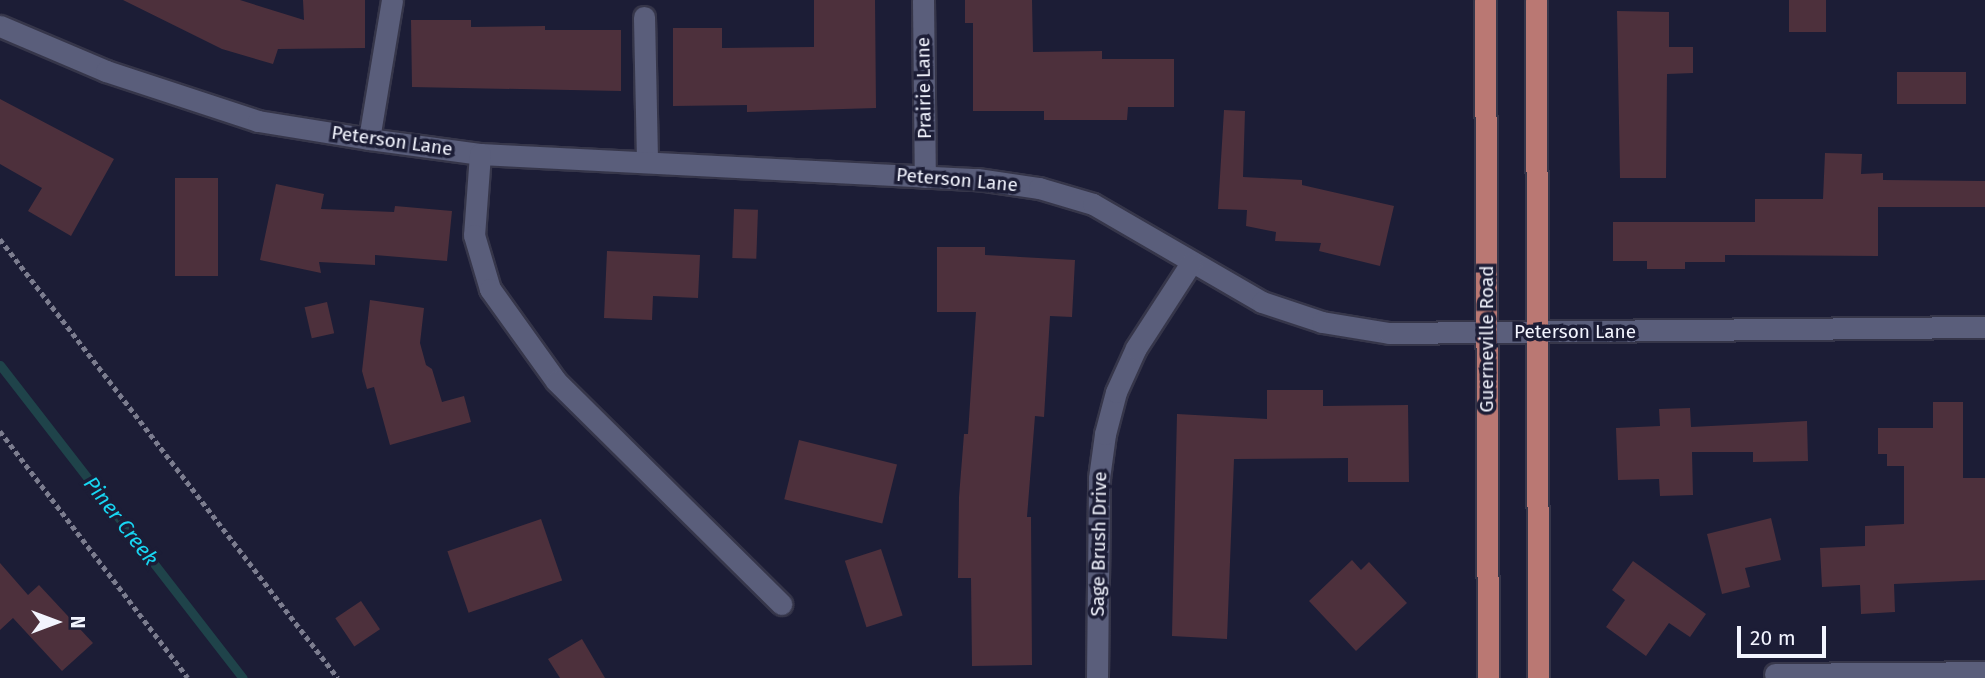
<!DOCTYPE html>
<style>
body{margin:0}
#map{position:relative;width:1985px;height:678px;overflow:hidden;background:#1c1d36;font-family:"Fira Sans",sans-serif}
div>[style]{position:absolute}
.stream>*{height:9px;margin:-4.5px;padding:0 4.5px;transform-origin:4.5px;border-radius:4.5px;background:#1f434a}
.building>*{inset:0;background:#4d303c;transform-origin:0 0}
.path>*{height:4.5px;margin-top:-2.25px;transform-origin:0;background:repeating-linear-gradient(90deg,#7c7d8f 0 5px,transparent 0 8.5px)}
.roads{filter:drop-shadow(2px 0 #36364a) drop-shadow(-2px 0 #36364a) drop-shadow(0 2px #36364a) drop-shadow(0 -2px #36364a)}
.minor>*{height:21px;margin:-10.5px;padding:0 10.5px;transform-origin:10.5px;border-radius:10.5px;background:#5a5e7b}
.major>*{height:21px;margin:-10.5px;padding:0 10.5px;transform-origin:10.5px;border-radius:10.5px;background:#ba7873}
span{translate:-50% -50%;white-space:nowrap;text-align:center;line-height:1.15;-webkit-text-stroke:7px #1c1d36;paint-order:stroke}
.street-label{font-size:19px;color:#f2f4fe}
.water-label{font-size:21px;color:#18d6f2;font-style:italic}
.north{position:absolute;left:21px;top:587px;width:70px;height:70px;-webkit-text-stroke:5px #1c1d36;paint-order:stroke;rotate:90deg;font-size:19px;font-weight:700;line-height:28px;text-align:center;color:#f2f4fe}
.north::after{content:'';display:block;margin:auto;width:24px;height:32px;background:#f2f4fe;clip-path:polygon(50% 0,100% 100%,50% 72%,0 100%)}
.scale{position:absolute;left:1737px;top:626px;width:89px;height:32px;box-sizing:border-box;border:4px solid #f2f4fe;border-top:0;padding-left:9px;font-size:21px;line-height:24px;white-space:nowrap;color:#f2f4fe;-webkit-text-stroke:5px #1c1d36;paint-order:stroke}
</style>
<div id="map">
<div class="stream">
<div style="left:0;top:365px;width:396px;rotate:52.2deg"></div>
</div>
<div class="building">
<div style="clip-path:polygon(123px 0,240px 0,304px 20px,303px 0,365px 0,365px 48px,278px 49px,273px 64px,222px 49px)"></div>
<div style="clip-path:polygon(814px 0,875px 0,876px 108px,747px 112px,747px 105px,673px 106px,673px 28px,722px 28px,722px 48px,814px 47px)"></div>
<div style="clip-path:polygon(965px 0,1032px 0,1033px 52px,1102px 51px,1102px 59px,1174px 59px,1174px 107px,1128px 107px,1127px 120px,1044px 120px,1044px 111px,973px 111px,973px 23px,965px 23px)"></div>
<div style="left:1789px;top:0;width:37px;height:32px"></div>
<div style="clip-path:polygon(1617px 11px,1669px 12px,1669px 47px,1693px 47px,1693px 73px,1667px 74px,1666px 178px,1620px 178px)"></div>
<div style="clip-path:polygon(411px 20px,471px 20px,471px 27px,545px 26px,545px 30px,621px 30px,621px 91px,412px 87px)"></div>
<div style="left:1897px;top:72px;width:69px;height:32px"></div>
<div style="clip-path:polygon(0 99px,114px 159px,71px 236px,28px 211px,42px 188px,0 164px)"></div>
<div style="clip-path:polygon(1224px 110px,1245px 111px,1243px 177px,1302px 180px,1302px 185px,1394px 206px,1380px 266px,1319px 251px,1321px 243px,1275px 241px,1276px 232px,1246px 226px,1247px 210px,1218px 209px)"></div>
<div style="clip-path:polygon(1825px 153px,1862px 154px,1861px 174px,1883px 173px,1883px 180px,1985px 181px,1985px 207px,1878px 207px,1878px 256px,1725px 255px,1725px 262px,1685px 262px,1685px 269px,1647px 269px,1647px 261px,1613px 261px,1613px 222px,1755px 222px,1755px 199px,1823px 199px)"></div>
<div style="left:175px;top:178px;width:43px;height:98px"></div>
<div style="clip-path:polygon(276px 184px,324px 194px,321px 209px,394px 212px,395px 206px,452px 211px,447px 261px,375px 255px,375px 265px,319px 262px,321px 273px,260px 260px)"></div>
<div style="left:734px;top:209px;width:24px;height:49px;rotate:2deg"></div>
<div style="clip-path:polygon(937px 247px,985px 247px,985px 255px,1075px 260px,1072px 317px,1050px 316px,1044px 417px,1035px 416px,1027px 517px,1031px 517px,1032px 665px,972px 666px,971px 578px,958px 578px,959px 497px,964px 434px,968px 434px,976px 312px,937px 312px)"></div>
<div style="clip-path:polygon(607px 251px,700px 255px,698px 298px,653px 296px,652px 320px,604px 318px)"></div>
<div style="clip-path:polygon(370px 300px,424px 308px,420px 343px,426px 365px,432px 369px,442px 402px,464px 396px,471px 422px,390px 445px,374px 387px,367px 389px,362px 371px)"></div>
<div style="left:327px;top:302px;width:32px;height:23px;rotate:77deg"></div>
<div style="clip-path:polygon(1267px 390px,1323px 390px,1323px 406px,1408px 405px,1409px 482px,1348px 482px,1348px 458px,1234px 459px,1227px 639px,1172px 636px,1177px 414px,1267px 419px)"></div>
<div style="clip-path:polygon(1933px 402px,1963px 402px,1963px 478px,1985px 478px,1985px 580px,1894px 584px,1895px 612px,1861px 614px,1860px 585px,1822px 587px,1820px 548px,1865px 546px,1865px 526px,1904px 524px,1904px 466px,1887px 466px,1887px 454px,1878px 454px,1878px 428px,1933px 428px)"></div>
<div style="clip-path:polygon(1690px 408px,1691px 427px,1807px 421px,1808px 461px,1753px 462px,1753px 452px,1692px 452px,1693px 495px,1660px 496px,1659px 479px,1618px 480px,1616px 428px,1660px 426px,1659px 409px)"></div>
<div style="left:799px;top:440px;width:101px;height:61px;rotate:14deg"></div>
<div style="clip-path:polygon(1771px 518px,1781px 560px,1745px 568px,1750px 587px,1722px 594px,1707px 534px)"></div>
<div style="left:541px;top:519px;width:65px;height:99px;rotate:71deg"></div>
<div style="left:881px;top:549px;width:70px;height:38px;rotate:72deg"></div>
<div style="clip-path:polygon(1352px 560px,1361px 570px,1369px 562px,1407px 603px,1356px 651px,1309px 601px)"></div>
<div style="clip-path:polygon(1633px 561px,1706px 614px,1690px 637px,1669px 623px,1646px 656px,1606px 627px,1625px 600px,1612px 590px)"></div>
<div style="clip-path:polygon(0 563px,28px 595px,39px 585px,93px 643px,62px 671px,13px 618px,0 630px)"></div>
<div style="left:361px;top:601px;width:34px;height:31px;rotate:56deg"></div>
<div style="clip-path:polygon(582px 639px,605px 678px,560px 678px,548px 659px)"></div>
</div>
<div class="path">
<div style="left:0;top:239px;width:554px;rotate:52.41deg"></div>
<div style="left:0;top:431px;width:310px;rotate:52.7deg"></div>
</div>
<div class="roads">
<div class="minor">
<div style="left:923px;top:0;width:177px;rotate:89.4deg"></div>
<div style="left:644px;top:17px;width:145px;rotate:88.8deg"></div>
<div style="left:0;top:26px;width:115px;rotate:23deg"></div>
<div style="left:106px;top:71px;width:160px;rotate:18.2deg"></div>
<div style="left:258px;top:121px;width:112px;rotate:9.2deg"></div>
<div style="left:369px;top:139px;width:112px;rotate:7.7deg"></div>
<div style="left:480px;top:154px;width:498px;rotate:2.9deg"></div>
<div style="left:977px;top:179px;width:63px;rotate:8.3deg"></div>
<div style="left:1039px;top:188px;width:56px;rotate:16.5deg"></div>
<div style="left:1093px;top:204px;width:195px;rotate:30.1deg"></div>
<div style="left:1262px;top:302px;width:63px;rotate:18.4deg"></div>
<div style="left:1322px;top:322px;width:68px;rotate:9.3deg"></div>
<div style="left:1389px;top:333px;width:596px;rotate:-0.58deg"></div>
<div style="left:369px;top:139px;width:141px;rotate:-80.6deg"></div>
<div style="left:480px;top:154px;width:81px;rotate:94.2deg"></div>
<div style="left:474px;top:235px;width:56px;rotate:73.5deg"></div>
<div style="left:490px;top:289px;width:113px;rotate:54.3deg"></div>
<div style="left:556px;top:381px;width:317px;rotate:44.7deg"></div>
<div style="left:1775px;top:674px;width:210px;rotate:-0.5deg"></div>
<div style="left:1097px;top:678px;width:200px;rotate:-89.4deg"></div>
<div style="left:1099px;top:478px;width:44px;rotate:-82.2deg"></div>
<div style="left:1105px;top:434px;width:43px;rotate:-75.3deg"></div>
<div style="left:1116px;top:392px;width:48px;rotate:-65.6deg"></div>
<div style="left:1136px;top:348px;width:101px;rotate:-57.1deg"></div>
</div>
<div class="major">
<div style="left:1485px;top:0;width:678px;rotate:89.75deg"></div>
<div style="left:1536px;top:0;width:678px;rotate:89.83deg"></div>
</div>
</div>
<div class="street-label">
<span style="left:924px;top:88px;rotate:-91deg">Prairie Lane</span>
<span style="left:392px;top:141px;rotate:8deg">Peterson Lane</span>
<span style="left:957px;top:180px;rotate:5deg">Peterson Lane</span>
<span style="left:1575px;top:332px">Peterson Lane</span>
<span style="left:1487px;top:339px;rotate:-90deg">Guerneville Road</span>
<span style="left:1099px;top:544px;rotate:-89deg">Sage Brush Drive</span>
</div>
<div class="water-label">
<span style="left:121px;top:521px;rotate:52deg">Piner Creek</span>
</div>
<div class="north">N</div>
<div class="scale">20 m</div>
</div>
